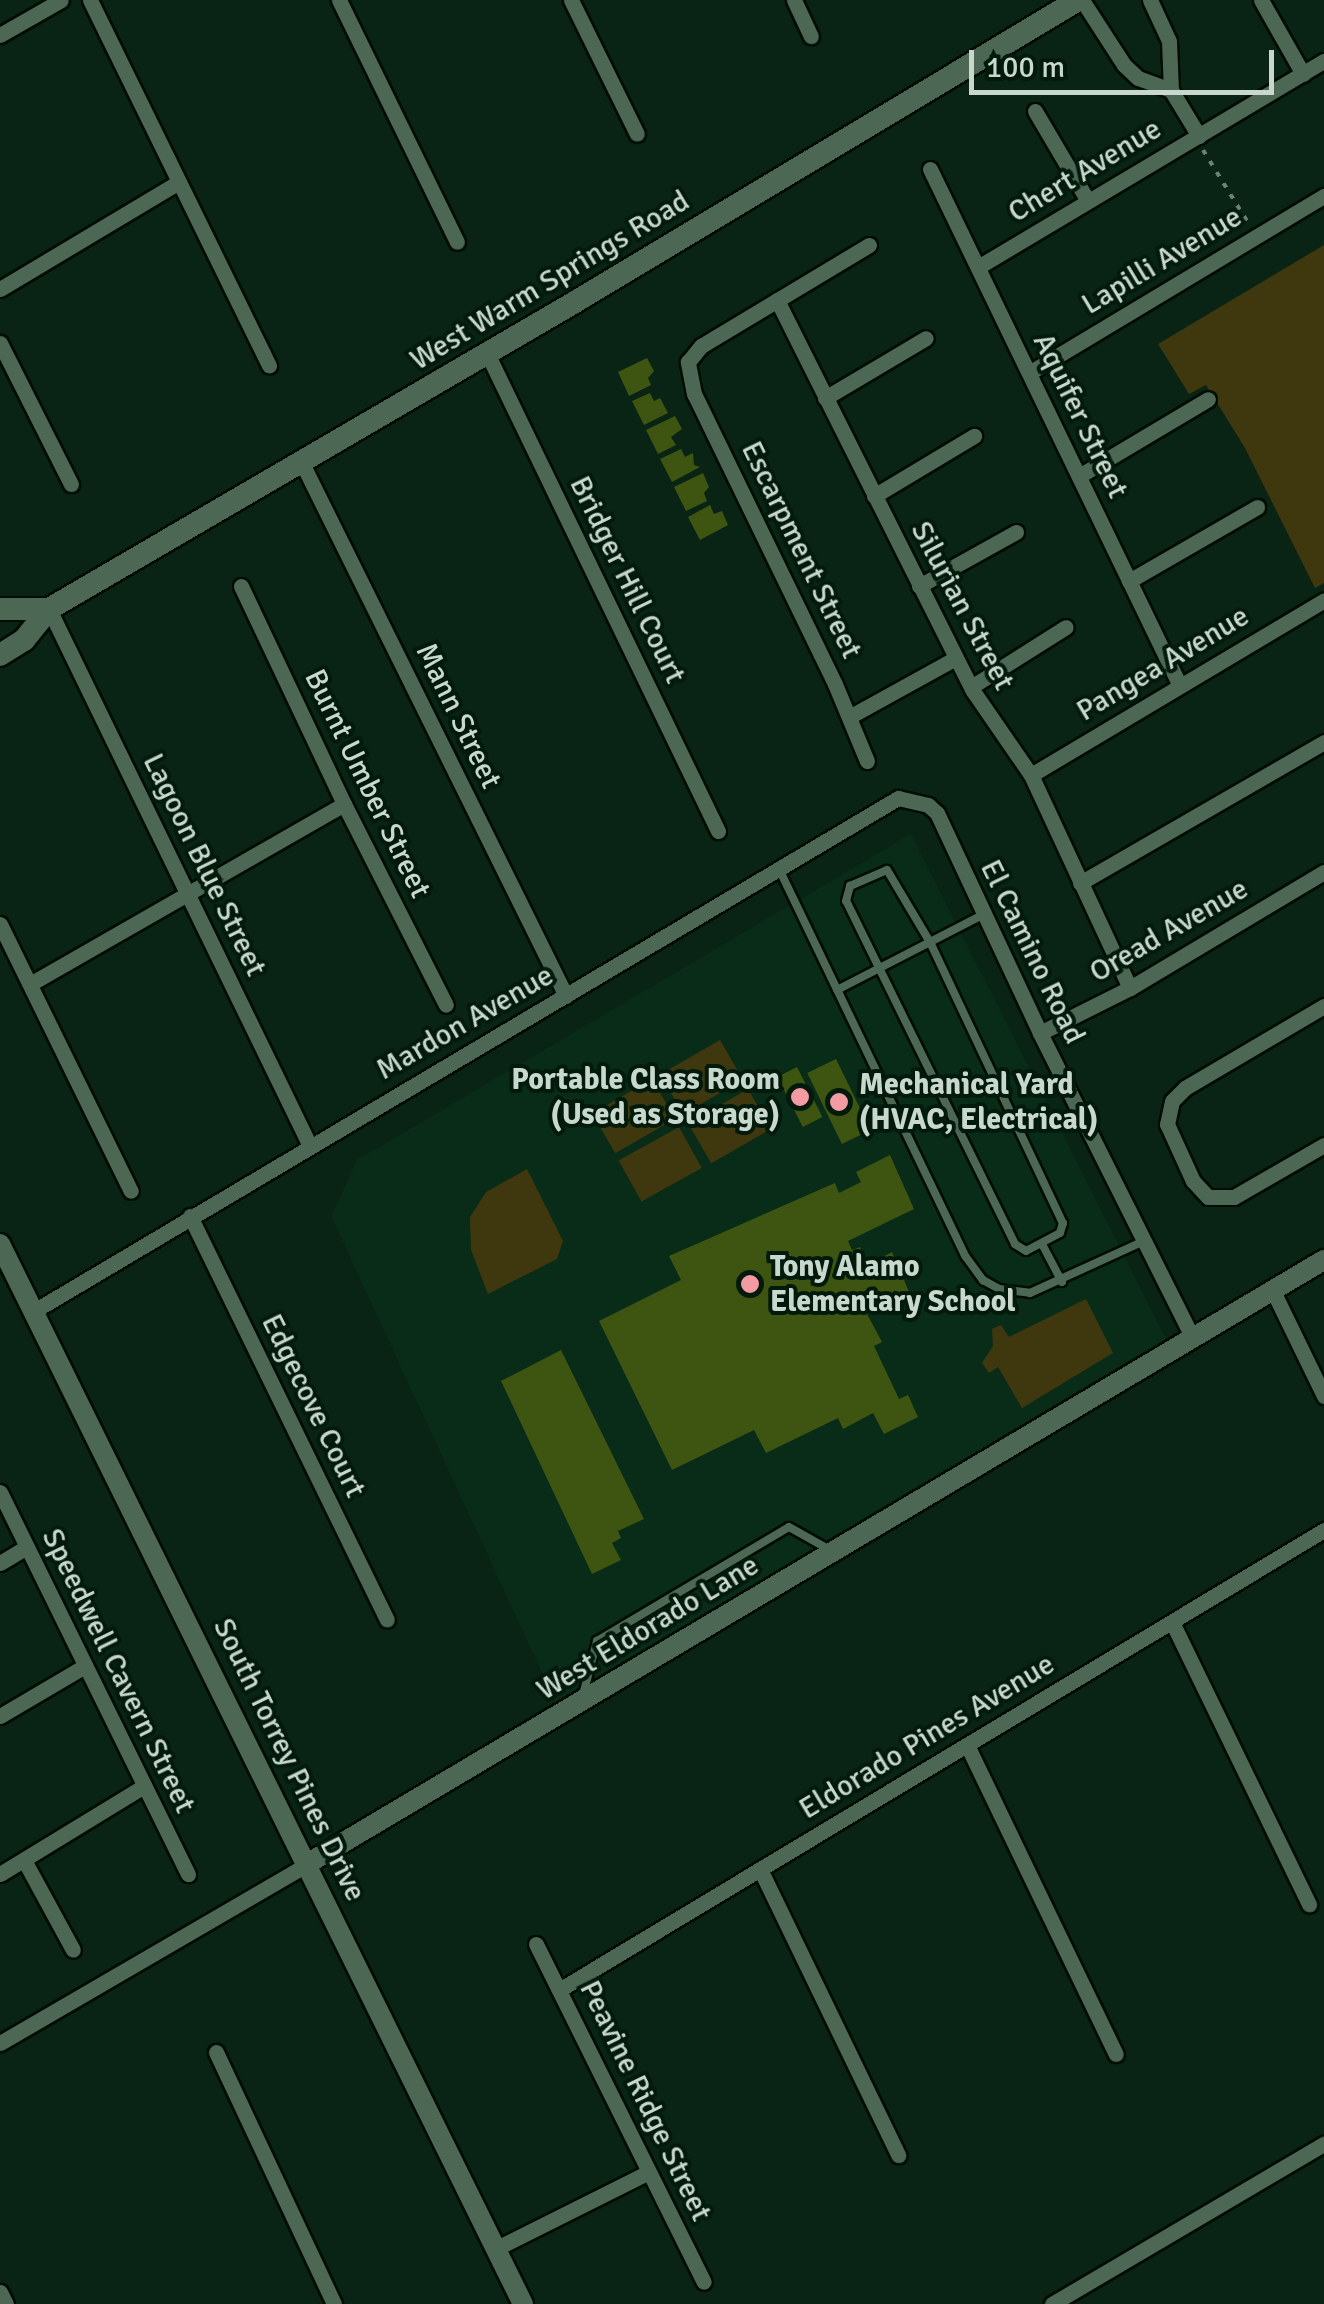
<!DOCTYPE html>
<style>
body{margin:0}
#map{position:relative;width:1324px;height:2304px;overflow:hidden;background:#092314;font-family:Signika,sans-serif}
div>[style]{position:absolute}
.built>*{inset:0;background:#092c18}
.green>*{inset:0;background:#3f370e;transform-origin:0 0}
.building>*{inset:0;background:#3e5411;transform-origin:0 0}
.path>*{height:4px;margin-top:-2px;transform-origin:0;background:repeating-linear-gradient(90deg,#6d8174 0 5px,transparent 0 13px)}
.roads{filter:drop-shadow(2px 0 #000c02) drop-shadow(-2px 0 #000c02) drop-shadow(0 2px #000c02) drop-shadow(0 -2px #000c02)}
.service>*{height:8px;margin:-4px;padding:0 4px;transform-origin:4px;border-radius:4px;background:#4c6754}
.minor>*{height:15px;margin:-7.5px;padding:0 7.5px;transform-origin:7.5px;border-radius:7.5px;background:#4c6754}
.tertiary>*{height:20px;margin:-10px;padding:0 10px;transform-origin:10px;border-radius:10px;background:#4c6754}
.secondary>*{height:22px;margin:-11px;padding:0 11px;transform-origin:11px;border-radius:11px;background:#4c6754}
.dots>*{width:28px;height:28px;translate:-50% -50%;box-sizing:border-box;border:5px solid #021a0b;border-radius:50%}
span{translate:-50% -50%;white-space:nowrap;text-align:center;line-height:1.15;-webkit-text-stroke:8px #021a0b;paint-order:stroke}
.street-label{font-size:30px;color:#c9d8cd}
.poi-label{font-size:30px;color:#c9d8cd;font-weight:700}
.right{translate:-100% -50%;text-align:right}
.left{translate:0 -50%;text-align:left}
.scale{position:absolute;left:969px;top:50px;width:305px;height:45px;box-sizing:border-box;border:5px solid #c9d8cd;border-top:0;padding-left:12px;font-size:30px;line-height:35px;white-space:nowrap;color:#c9d8cd;-webkit-text-stroke:8px #021a0b;paint-order:stroke}
</style>
<div id="map">
<div class="built">
<div style="clip-path:polygon(911px 834px,1172px 1351px,561px 1714px,331px 1216px,357px 1160px)"></div>
</div>
<div class="green">
<div style="clip-path:polygon(1324px 245px,1324px 583px,1315px 588px,1245px 448px,1206px 385px,1189px 394px,1158px 344px)"></div>
<div style="left:720px;top:1040px;width:46px;height:69px;rotate:60deg"></div>
<div style="left:652px;top:1079px;width:46px;height:69px;rotate:60deg"></div>
<div style="left:748px;top:1089px;width:46px;height:69px;rotate:60deg"></div>
<div style="left:679px;top:1127px;width:47px;height:69px;rotate:61deg"></div>
<div style="clip-path:polygon(527px 1169px,563px 1241px,557px 1259px,488px 1294px,471px 1250px,470px 1217px,486px 1192px)"></div>
<div style="clip-path:polygon(1086px 1299px,1113px 1353px,1022px 1408px,998px 1367px,989px 1373px,982px 1363px,993px 1346px,992px 1329px,1001px 1325px,1009px 1337px)"></div>
</div>
<div class="building">
<div style="clip-path:polygon(647px 358px,654px 371px,648px 378px,651px 385px,629px 396px,618px 372px)"></div>
<div style="clip-path:polygon(650px 393px,654px 401px,660px 398px,668px 413px,644px 425px,632px 401px)"></div>
<div style="clip-path:polygon(675px 416px,682px 429px,671px 437px,676px 445px,658px 454px,646px 430px)"></div>
<div style="clip-path:polygon(681px 449px,685px 457px,693px 453px,694px 465px,700px 467px,672px 482px,660px 459px)"></div>
<div style="clip-path:polygon(703px 473px,709px 487px,704px 493px,707px 501px,686px 511px,674px 487px)"></div>
<div style="clip-path:polygon(710px 505px,714px 514px,722px 511px,728px 525px,700px 540px,688px 517px)"></div>
<div style="left:836px;top:1059px;width:79px;height:32px;rotate:64deg"></div>
<div style="left:797px;top:1067px;width:56px;height:22px;rotate:63deg"></div>
<div style="clip-path:polygon(890px 1155px,914px 1209px,848px 1241px,852px 1250px,860px 1247px,868px 1265px,892px 1252px,910px 1294px,867px 1314px,882px 1342px,874px 1346px,899px 1399px,908px 1395px,918px 1417px,884px 1434px,873px 1413px,843px 1429px,838px 1418px,766px 1453px,754px 1430px,672px 1470px,599px 1321px,681px 1280px,669px 1256px,835px 1183px,839px 1193px,861px 1182px,856px 1172px)"></div>
<div style="clip-path:polygon(561px 1350px,644px 1519px,618px 1531px,621px 1538px,612px 1543px,621px 1560px,592px 1574px,501px 1381px)"></div>
</div>
<div class="path">
<div style="left:1203px;top:150px;width:86px;rotate:58.3deg"></div>
</div>
<div class="roads">
<div class="service">
<div style="left:887px;top:870px;width:84px;rotate:59.2deg"></div>
<div style="left:930px;top:942px;width:311px;rotate:64.7deg"></div>
<div style="left:1063px;top:1223px;width:10px;rotate:107deg"></div>
<div style="left:1060px;top:1233px;width:38px;rotate:152deg"></div>
<div style="left:1026px;top:1251px;width:13px;rotate:-148deg"></div>
<div style="left:1015px;top:1244px;width:382px;rotate:-116.2deg"></div>
<div style="left:846px;top:901px;width:16px;rotate:-75deg"></div>
<div style="left:850px;top:886px;width:40px;rotate:-23.4deg"></div>
<div style="left:780px;top:871px;width:428px;rotate:64.3deg"></div>
<div style="left:966px;top:1257px;width:29px;rotate:54deg"></div>
<div style="left:983px;top:1280px;width:18px;rotate:29deg"></div>
<div style="left:999px;top:1289px;width:31px;rotate:7deg"></div>
<div style="left:1030px;top:1293px;width:125px;rotate:-24.5deg"></div>
<div style="left:837px;top:990px;width:165px;rotate:-27.3deg"></div>
<div style="left:1042px;top:1244px;width:43px;rotate:62.2deg"></div>
<div style="left:583px;top:1695px;width:56px;rotate:-75.5deg"></div>
<div style="left:597px;top:1641px;width:223px;rotate:-30.7deg"></div>
<div style="left:789px;top:1527px;width:47px;rotate:29.3deg"></div>
</div>
<div class="minor">
<div style="left:90px;top:0;width:407px;rotate:63.9deg"></div>
<div style="left:339px;top:0;width:269px;rotate:64deg"></div>
<div style="left:571px;top:0;width:149px;rotate:63.8deg"></div>
<div style="left:794px;top:0;width:40px;rotate:65deg"></div>
<div style="left:1082px;top:0;width:77px;rotate:57.1deg"></div>
<div style="left:1124px;top:65px;width:19px;rotate:43deg"></div>
<div style="left:1138px;top:78px;width:35px;rotate:20deg"></div>
<div style="left:1171px;top:90px;width:54px;rotate:58.7deg"></div>
<div style="left:1150px;top:0;width:45px;rotate:65.1deg"></div>
<div style="left:1169px;top:41px;width:49px;rotate:87.7deg"></div>
<div style="left:1261px;top:0;width:85px;rotate:60.4deg"></div>
<div style="left:0;top:35px;width:70px;rotate:-29.8deg"></div>
<div style="left:1035px;top:111px;width:104px;rotate:59.5deg"></div>
<div style="left:930px;top:169px;width:574px;rotate:64.19deg"></div>
<div style="left:978px;top:267px;width:403px;rotate:-30.8deg"></div>
<div style="left:0;top:289px;width:206px;rotate:-30.9deg"></div>
<div style="left:777px;top:300px;width:437px;rotate:63.4deg"></div>
<div style="left:973px;top:691px;width:102px;rotate:55.4deg"></div>
<div style="left:1031px;top:775px;width:235px;rotate:65.1deg"></div>
<div style="left:0;top:343px;width:158px;rotate:63.3deg"></div>
<div style="left:487px;top:353px;width:531px;rotate:64.21deg"></div>
<div style="left:1029px;top:373px;width:344px;rotate:-31deg"></div>
<div style="left:825px;top:398px;width:117px;rotate:-30.7deg"></div>
<div style="left:301px;top:461px;width:597px;rotate:63.65deg"></div>
<div style="left:1079px;top:476px;width:150px;rotate:-30.8deg"></div>
<div style="left:874px;top:496px;width:117px;rotate:-31deg"></div>
<div style="left:1129px;top:581px;width:148px;rotate:-30deg"></div>
<div style="left:241px;top:586px;width:241px;rotate:64.7deg"></div>
<div style="left:344px;top:804px;width:225px;rotate:63.1deg"></div>
<div style="left:919px;top:586px;width:111px;rotate:-29.1deg"></div>
<div style="left:49px;top:609px;width:597px;rotate:64.08deg"></div>
<div style="left:971px;top:687px;width:112px;rotate:-32.3deg"></div>
<div style="left:849px;top:717px;width:122px;rotate:-28.9deg"></div>
<div style="left:867px;top:761px;width:83px;rotate:-112.6deg"></div>
<div style="left:835px;top:684px;width:322px;rotate:-115.9deg"></div>
<div style="left:694px;top:394px;width:33px;rotate:-101deg"></div>
<div style="left:688px;top:362px;width:21px;rotate:-51deg"></div>
<div style="left:701px;top:346px;width:196px;rotate:-31deg"></div>
<div style="left:1031px;top:775px;width:341px;rotate:-30.8deg"></div>
<div style="left:1080px;top:883px;width:282px;rotate:-30deg"></div>
<div style="left:0;top:924px;width:297px;rotate:63.9deg"></div>
<div style="left:30px;top:984px;width:362px;rotate:-29.8deg"></div>
<div style="left:1324px;top:1006px;width:161px;rotate:149.5deg"></div>
<div style="left:1185px;top:1088px;width:18px;rotate:135deg"></div>
<div style="left:1172px;top:1101px;width:24px;rotate:102deg"></div>
<div style="left:1167px;top:1124px;width:63px;rotate:65.5deg"></div>
<div style="left:1193px;top:1181px;width:22px;rotate:47deg"></div>
<div style="left:1208px;top:1197px;width:26px"></div>
<div style="left:1234px;top:1197px;width:104px;rotate:-30deg"></div>
<div style="left:1040px;top:1033px;width:101px;rotate:-26.6deg"></div>
<div style="left:1130px;top:988px;width:226px;rotate:-30.9deg"></div>
<div style="left:190px;top:1216px;width:449px;rotate:64deg"></div>
<div style="left:1273px;top:1291px;width:117px;rotate:64.1deg"></div>
<div style="left:34px;top:1311px;width:1005px;rotate:-30.7deg"></div>
<div style="left:898px;top:798px;width:31px;rotate:13deg"></div>
<div style="left:928px;top:805px;width:12px;rotate:42deg"></div>
<div style="left:937px;top:813px;width:243px;rotate:64.9deg"></div>
<div style="left:1040px;top:1033px;width:342px;rotate:63.4deg"></div>
<div style="left:0;top:1492px;width:426px;rotate:63.8deg"></div>
<div style="left:0;top:1563px;width:31px;rotate:-31deg"></div>
<div style="left:1172px;top:1622px;width:314px;rotate:64.1deg"></div>
<div style="left:0;top:1716px;width:99px;rotate:-30.5deg"></div>
<div style="left:967px;top:1745px;width:343px;rotate:64.3deg"></div>
<div style="left:24px;top:1860px;width:102px;rotate:61.4deg"></div>
<div style="left:760px;top:1869px;width:318px;rotate:64.2deg"></div>
<div style="left:0;top:1874px;width:169px;rotate:-31.4deg"></div>
<div style="left:536px;top:1944px;width:377px;rotate:63.6deg"></div>
<div style="left:559px;top:1990px;width:893px;rotate:-31.02deg"></div>
<div style="left:0;top:2043px;width:355px;rotate:-30.2deg"></div>
<div style="left:216px;top:2052px;width:278px;rotate:64.9deg"></div>
<div style="left:495px;top:2249px;width:172px;rotate:-26.6deg"></div>
<div style="left:0;top:2292px;width:13px;rotate:63deg"></div>
<div style="left:1052px;top:2304px;width:316px;rotate:-30.5deg"></div>
</div>
<div class="tertiary">
<div style="left:0;top:1244px;width:1182px;rotate:63.74deg"></div>
<div style="left:307px;top:1864px;width:1183px;rotate:-30.71deg"></div>
</div>
<div class="secondary">
<div style="left:0;top:609px;width:49px"></div>
<div style="left:0;top:655px;width:28px;rotate:-32deg"></div>
<div style="left:24px;top:640px;width:40px;rotate:-51deg"></div>
<div style="left:49px;top:609px;width:609px;rotate:-30.27deg"></div>
<div style="left:575px;top:302px;width:587px;rotate:-30.98deg"></div>
</div>
</div>
<div class="dots">
<div style="left:800px;top:1097px;background:#f49aa3"></div>
<div style="left:839px;top:1102px;background:#f49aa3"></div>
<div style="left:750px;top:1284px;background:#f49aa3"></div>
</div>
<div class="street-label">
<span style="left:1085px;top:171px;rotate:-31deg">Chert Avenue</span>
<span style="left:1162px;top:261px;rotate:-31deg">Lapilli Avenue</span>
<span style="left:550px;top:281px;rotate:-31deg">West Warm Springs Road</span>
<span style="left:1080px;top:416px;rotate:64deg">Aquifer Street</span>
<span style="left:801px;top:550px;rotate:64deg">Escarpment Street</span>
<span style="left:627px;top:580px;rotate:64deg">Bridger Hill Court</span>
<span style="left:962px;top:606px;rotate:62deg">Silurian Street</span>
<span style="left:1163px;top:664px;rotate:-31deg">Pangea Avenue</span>
<span style="left:458px;top:716px;rotate:64deg">Mann Street</span>
<span style="left:367px;top:784px;rotate:64deg">Burnt Umber Street</span>
<span style="left:204px;top:865px;rotate:64deg">Lagoon Blue Street</span>
<span style="left:1169px;top:931px;rotate:-30deg">Oread Avenue</span>
<span style="left:1032px;top:952px;rotate:64deg">El Camino Road</span>
<span style="left:465px;top:1023px;rotate:-30deg">Mardon Avenue</span>
<span style="left:313px;top:1406px;rotate:64deg">Edgecove Court</span>
<span style="left:648px;top:1628px;rotate:-31deg">West Eldorado Lane</span>
<span style="left:118px;top:1671px;rotate:64deg">Speedwell Cavern Street</span>
<span style="left:927px;top:1737px;rotate:-31deg">Eldorado Pines Avenue</span>
<span style="left:289px;top:1760px;rotate:64deg">South Torrey Pines Drive</span>
<span style="left:645px;top:2101px;rotate:64deg">Peavine Ridge Street</span>
</div>
<div class="poi-label">
<span class="right" style="left:780px;top:1097px">Portable Class Room<br>(Used as Storage)</span>
<span class="left" style="left:859px;top:1102px">Mechanical Yard<br>(HVAC, Electrical)</span>
<span class="left" style="left:770px;top:1284px">Tony Alamo<br>Elementary School</span>
</div>
<div class="scale">100 m</div>
</div>
